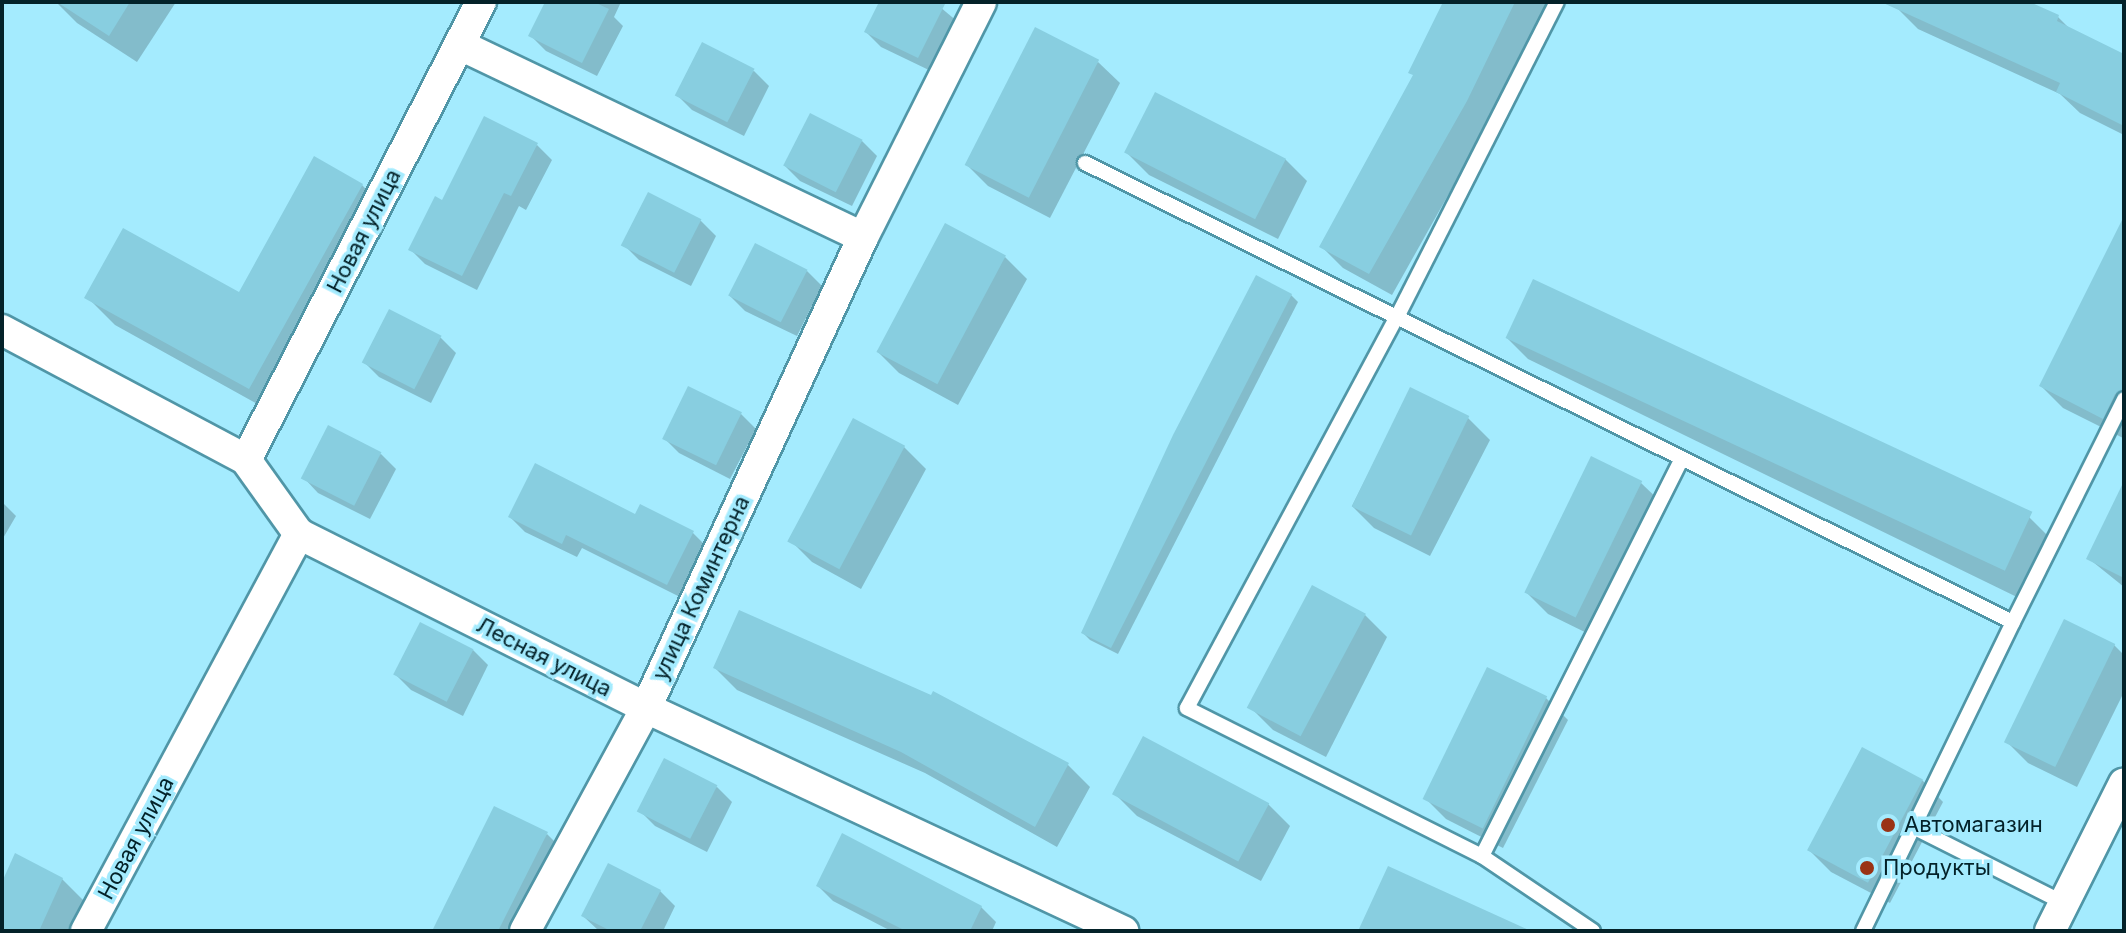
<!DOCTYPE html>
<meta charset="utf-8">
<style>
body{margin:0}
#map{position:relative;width:2126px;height:933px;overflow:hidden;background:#a4ebfe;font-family:Inter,sans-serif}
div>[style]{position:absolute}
.shadow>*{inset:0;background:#0003}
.building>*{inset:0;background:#88cee0;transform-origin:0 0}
.roads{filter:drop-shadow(2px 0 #5096a7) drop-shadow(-2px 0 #5096a7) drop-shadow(0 2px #5096a7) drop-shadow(0 -2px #5096a7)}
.service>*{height:14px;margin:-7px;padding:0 7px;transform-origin:7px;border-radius:7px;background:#fff}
.minor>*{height:30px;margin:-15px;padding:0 15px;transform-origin:15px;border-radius:15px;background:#fff}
.dots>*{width:22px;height:22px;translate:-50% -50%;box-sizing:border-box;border:4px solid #a4ebfe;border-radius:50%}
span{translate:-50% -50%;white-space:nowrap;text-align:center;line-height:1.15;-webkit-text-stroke:7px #a4ebfe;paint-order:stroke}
.street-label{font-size:22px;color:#042229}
.poi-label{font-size:22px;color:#042229}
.left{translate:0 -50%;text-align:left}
.frame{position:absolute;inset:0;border:4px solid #042229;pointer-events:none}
</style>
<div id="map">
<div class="shadow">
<div style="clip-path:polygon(56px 2px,176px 2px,137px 62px,77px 23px)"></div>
<div style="clip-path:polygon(548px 2px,621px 2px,614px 17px,623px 26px,597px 76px,546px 51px,531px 36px)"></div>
<div style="clip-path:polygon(881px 2px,934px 2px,958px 22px,933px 72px,881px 47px,866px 32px)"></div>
<div style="clip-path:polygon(1445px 2px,1548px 2px,1488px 124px,1392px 295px,1343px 268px,1321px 246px,1414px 76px)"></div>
<div style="clip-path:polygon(1898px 2px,2025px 2px,2058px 17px,2072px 31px,2124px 57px,2124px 135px,2080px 113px,2060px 94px,1918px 29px,1896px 7px)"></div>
<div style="clip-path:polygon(1098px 62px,1120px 83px,1050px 218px,988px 186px,966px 164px)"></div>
<div style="clip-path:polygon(754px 71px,769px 86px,744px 136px,692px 110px,677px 95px)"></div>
<div style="clip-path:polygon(862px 141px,877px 156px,852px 206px,800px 181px,785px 166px)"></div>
<div style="clip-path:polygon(537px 145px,552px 160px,526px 210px,519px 206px,477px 290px,425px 264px,410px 249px,443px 202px)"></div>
<div style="clip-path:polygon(1127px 153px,1285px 159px,1307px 181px,1278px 239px,1149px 175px)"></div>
<div style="clip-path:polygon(362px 185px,389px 213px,277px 415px,115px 325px,87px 297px,239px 295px)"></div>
<div style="clip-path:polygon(649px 195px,701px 221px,716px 236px,691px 286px,639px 260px,624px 245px)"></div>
<div style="clip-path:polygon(1005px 257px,1027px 279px,958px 405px,899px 373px,877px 351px)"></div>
<div style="clip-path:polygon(2124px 257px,2124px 437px,2123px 438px,2063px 408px,2041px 386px)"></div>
<div style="clip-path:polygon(807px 271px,822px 286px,797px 336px,745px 311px,730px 296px)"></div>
<div style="clip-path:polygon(1291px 295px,1298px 302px,1118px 654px,1090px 640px,1083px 633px)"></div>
<div style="clip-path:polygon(390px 312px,441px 338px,456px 353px,431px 403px,379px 377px,364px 362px)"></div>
<div style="clip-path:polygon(1506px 337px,1891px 454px,1893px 450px,2029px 517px,2051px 539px,2021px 599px,1528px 359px)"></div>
<div style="clip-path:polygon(1411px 389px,1468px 418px,1490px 440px,1430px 556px,1374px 528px,1352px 506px)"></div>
<div style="clip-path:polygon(741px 414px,756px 429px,730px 479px,679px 453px,664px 438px)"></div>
<div style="clip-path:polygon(904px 447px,926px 469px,861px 589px,812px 562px,790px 540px)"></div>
<div style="clip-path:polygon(381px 454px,396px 469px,370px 519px,318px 493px,304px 478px)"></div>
<div style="clip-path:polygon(1641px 483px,1663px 504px,1597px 638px,1548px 614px,1526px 592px)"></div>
<div style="clip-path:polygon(2124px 485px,2124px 587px,2088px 558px)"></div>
<div style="clip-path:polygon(2px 502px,16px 516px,2px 540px)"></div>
<div style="clip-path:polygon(510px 517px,636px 517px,693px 533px,708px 548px,682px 598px,582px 548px,577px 557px,525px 532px)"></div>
<div style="clip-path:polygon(1365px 615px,1387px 637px,1326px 757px,1273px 730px,1251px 708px)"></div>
<div style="clip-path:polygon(2114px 645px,2124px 655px,2124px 692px,2077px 787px,2028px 763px,2006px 741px)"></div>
<div style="clip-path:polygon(473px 650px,488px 665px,463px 716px,411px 690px,396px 675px)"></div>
<div style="clip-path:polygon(715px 668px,932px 698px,1068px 765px,1090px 787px,1057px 847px,925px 773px,737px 690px)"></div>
<div style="clip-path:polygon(1546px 698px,1568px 720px,1503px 848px,1446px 819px,1424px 797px)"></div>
<div style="clip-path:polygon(1922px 780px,1943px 802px,1890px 903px,1831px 872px,1809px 850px)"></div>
<div style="clip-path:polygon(717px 787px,732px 802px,707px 852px,655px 826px,640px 811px)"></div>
<div style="clip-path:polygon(1115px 794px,1268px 804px,1290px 826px,1261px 881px,1137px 816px)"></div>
<div style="clip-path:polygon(547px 834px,562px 849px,522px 931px,436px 931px)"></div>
<div style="clip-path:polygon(62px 879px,90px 907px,79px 931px,2px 931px,2px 887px)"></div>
<div style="clip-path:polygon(818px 886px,981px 907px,996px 922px,992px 931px,891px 931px,833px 901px)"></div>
<div style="clip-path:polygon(660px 891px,675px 906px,663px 931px,599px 931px,583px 916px)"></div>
</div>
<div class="building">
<div style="clip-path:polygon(57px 2px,130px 2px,109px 36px)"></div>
<div style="clip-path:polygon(545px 2px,594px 2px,609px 9px,582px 63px,528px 36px)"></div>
<div style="clip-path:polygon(879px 2px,946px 2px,918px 58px,864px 32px)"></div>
<div style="clip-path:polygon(1443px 2px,1515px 2px,1467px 101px,1369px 274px,1319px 247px,1413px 75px,1408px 73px)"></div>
<div style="clip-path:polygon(1881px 2px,2030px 2px,2059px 15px,2057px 21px,2124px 54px,2124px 126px,2056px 92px,2060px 83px)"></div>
<div style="left:1035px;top:27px;width:72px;height:155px;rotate:27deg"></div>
<div style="left:702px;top:42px;width:59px;height:60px;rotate:27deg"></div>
<div style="left:1155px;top:92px;width:147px;height:68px;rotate:27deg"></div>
<div style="left:810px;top:113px;width:59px;height:59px;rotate:27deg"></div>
<div style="clip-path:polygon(484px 116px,538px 143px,511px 196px,504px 193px,462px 276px,408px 250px,435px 196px,442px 200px)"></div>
<div style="clip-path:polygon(314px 156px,363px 184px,249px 389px,84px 298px,123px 228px,239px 292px)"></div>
<div style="left:648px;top:192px;width:60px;height:60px;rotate:27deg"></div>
<div style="clip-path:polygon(2124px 216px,2124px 389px,2115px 394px,2103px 419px,2039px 386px)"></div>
<div style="left:945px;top:223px;width:69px;height:146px;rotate:28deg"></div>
<div style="left:755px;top:243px;width:59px;height:59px;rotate:27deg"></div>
<div style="clip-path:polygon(1256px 275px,1292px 294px,1111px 648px,1081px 633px,1173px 435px)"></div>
<div style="left:1533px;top:279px;width:551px;height:65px;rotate:25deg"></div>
<div style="left:389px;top:309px;width:59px;height:60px;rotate:27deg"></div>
<div style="left:688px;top:386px;width:60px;height:59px;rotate:26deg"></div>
<div style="left:1410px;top:387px;width:66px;height:133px;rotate:26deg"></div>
<div style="left:853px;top:418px;width:59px;height:140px;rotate:28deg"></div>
<div style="left:328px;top:425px;width:60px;height:60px;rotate:27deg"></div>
<div style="left:1591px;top:456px;width:57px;height:152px;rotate:26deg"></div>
<div style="clip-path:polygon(535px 463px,635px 514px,640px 504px,694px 531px,667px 585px,566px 535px,562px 544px,508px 517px)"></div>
<div style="clip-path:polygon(2124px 481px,2124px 578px,2086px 559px)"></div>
<div style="left:1312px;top:585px;width:61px;height:139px;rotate:28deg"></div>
<div style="clip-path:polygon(739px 610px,931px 695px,933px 691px,1069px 763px,1035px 827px,901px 752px,713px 668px)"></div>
<div style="left:2064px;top:619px;width:57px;height:137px;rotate:26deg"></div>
<div style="left:420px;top:622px;width:60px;height:59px;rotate:27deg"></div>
<div style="left:1487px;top:667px;width:67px;height:147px;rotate:26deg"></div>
<div style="left:1143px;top:736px;width:143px;height:66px;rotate:28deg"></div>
<div style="left:1862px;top:747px;width:69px;height:117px;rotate:28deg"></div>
<div style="left:664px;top:758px;width:60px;height:60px;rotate:27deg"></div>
<div style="clip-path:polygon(494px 806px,548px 832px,498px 931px,432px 931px)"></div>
<div style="clip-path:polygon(842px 833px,982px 906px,970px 931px,906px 931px,816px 886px)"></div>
<div style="clip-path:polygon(15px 853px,63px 878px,39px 931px,2px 931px,2px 882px)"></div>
<div style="clip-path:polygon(608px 863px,661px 890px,640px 931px,611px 931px,581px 916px)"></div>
<div style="clip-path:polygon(1388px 866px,1531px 931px,1358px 931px)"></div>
</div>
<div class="roads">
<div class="service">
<div style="left:1085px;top:163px;width:1035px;rotate:26.32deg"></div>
<div style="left:2013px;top:622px;width:249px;rotate:-63.5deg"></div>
<div style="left:1913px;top:827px;width:169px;rotate:26.7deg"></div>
<div style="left:1482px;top:856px;width:330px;rotate:-153.4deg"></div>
<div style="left:1187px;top:708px;width:444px;rotate:-61.8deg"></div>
<div style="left:1397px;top:317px;width:353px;rotate:-63.1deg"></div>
<div style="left:1593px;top:931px;width:134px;rotate:-146deg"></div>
<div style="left:1482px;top:856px;width:445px;rotate:-63.3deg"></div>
<div style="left:1863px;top:931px;width:343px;rotate:-64.1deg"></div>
</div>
<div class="minor">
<div style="left:460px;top:45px;width:446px;rotate:25.5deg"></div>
<div style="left:2px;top:330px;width:276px;rotate:28deg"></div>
<div style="left:246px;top:460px;width:91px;rotate:54.4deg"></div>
<div style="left:299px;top:534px;width:388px;rotate:26.6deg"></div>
<div style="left:646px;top:708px;width:527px;rotate:25.06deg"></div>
<div style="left:246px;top:460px;width:515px;rotate:-62.84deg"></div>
<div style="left:86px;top:931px;width:451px;rotate:-61.8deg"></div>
<div style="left:525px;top:931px;width:254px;rotate:-61.5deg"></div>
<div style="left:646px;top:708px;width:519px;rotate:-65.26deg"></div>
<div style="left:863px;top:237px;width:263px;rotate:-63.3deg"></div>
<div style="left:2050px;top:931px;width:165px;rotate:-63.4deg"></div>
</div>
</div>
<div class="dots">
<div style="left:1888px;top:825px;background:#9a3315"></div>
<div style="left:1867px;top:868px;background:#9a3315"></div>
</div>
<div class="street-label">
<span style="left:364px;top:231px;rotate:-63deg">Новая улица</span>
<span style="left:701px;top:588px;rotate:-65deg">улица Коминтерна</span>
<span style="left:544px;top:657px;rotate:27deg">Лесная улица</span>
<span style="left:136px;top:838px;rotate:-62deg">Новая улица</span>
</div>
<div class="poi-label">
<span class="left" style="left:1904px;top:825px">Автомагазин</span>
<span class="left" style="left:1883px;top:868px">Продукты</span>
</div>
<div class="frame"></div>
</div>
